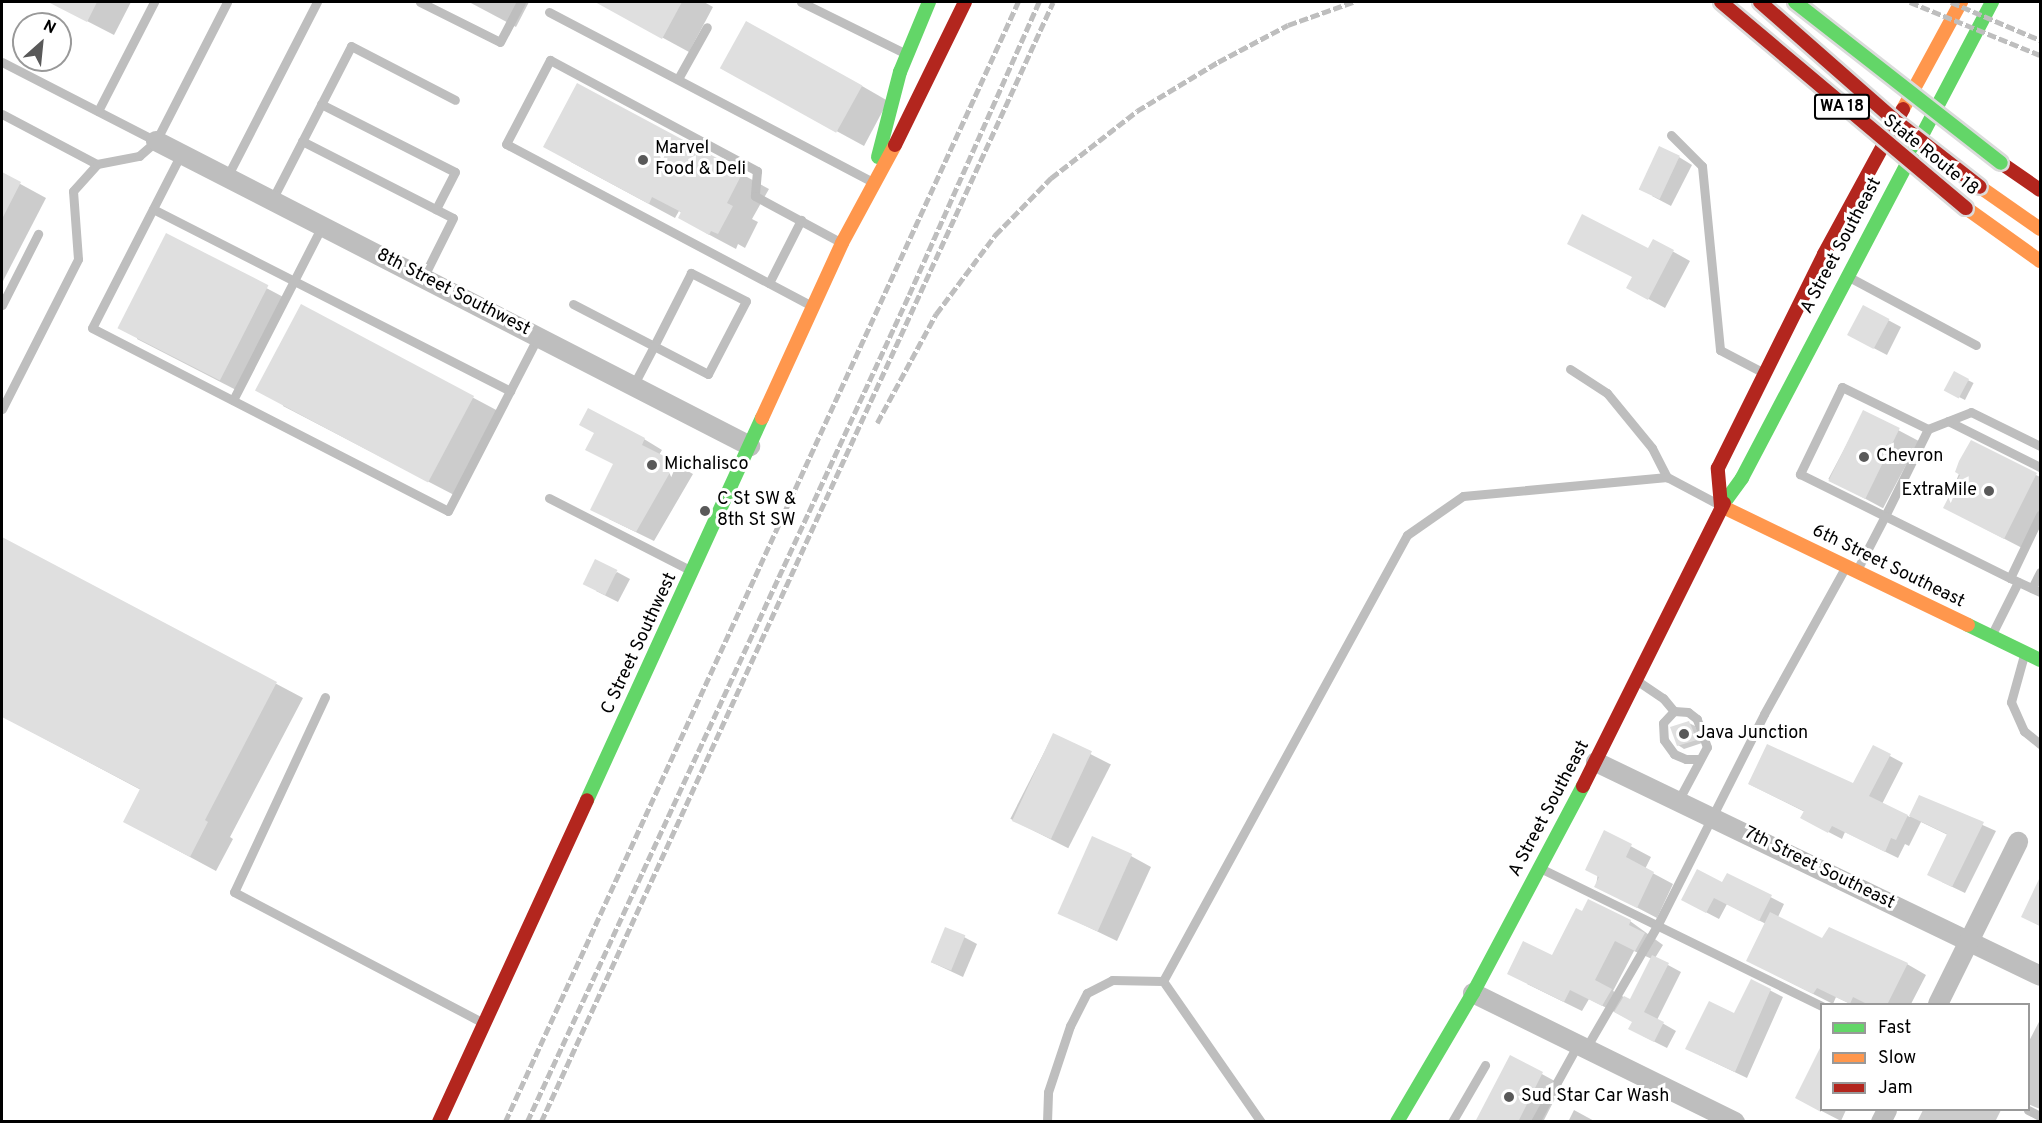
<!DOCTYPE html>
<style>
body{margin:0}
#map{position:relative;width:2042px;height:1123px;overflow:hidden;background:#fff;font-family:Overpass,sans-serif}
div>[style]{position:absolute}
.shadow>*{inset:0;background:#0003;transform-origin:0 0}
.building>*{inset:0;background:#dfdfdf;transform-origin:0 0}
.lane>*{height:9px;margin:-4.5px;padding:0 4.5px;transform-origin:4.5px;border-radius:4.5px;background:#bebebe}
.street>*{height:20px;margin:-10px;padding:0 10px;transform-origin:10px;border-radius:10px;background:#bebebe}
.fast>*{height:14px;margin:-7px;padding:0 7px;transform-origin:7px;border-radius:7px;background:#63d668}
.slow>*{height:14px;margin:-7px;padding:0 7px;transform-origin:7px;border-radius:7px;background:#ff974d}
.jam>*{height:14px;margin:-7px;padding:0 7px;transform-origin:7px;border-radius:7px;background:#b3261e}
.rail>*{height:4.5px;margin-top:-2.25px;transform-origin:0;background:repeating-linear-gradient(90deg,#bebebe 0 9px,transparent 0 12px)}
.bridges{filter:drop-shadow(2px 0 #dbdbdb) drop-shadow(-2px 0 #dbdbdb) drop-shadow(0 2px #dbdbdb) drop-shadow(0 -2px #dbdbdb)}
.fast-bridge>*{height:14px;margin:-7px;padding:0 7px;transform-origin:7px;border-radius:7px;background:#63d668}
.jam-bridge>*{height:14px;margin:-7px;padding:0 7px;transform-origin:7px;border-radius:7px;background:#b3261e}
.dots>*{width:16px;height:16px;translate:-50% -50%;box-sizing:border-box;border:3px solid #fff;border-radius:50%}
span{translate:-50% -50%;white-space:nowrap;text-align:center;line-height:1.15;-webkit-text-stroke:6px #fff;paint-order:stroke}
.shield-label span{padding:2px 4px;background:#fff;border:2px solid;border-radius:4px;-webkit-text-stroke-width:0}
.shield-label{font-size:16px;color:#000;font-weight:700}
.poi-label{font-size:18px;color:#000}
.left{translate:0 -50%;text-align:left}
.right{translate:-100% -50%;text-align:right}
.street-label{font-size:18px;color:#000}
.frame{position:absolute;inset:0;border:3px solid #000;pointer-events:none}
.legend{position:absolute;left:1820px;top:1003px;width:210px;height:108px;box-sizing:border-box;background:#fff;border:2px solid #999;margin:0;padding:8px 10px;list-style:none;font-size:18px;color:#000}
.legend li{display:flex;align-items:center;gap:12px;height:30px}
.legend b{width:30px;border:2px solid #999}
.north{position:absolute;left:12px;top:12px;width:60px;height:60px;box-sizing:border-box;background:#fff;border:2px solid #999;border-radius:50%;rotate:27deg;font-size:16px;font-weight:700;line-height:24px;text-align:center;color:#000}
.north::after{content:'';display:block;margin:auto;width:21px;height:27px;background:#595959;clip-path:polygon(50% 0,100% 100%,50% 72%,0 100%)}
</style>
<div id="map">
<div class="shadow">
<div style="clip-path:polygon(50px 2px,131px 2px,114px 35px)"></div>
<div style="clip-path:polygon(469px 2px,529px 2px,516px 27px)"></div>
<div style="clip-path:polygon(597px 2px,704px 2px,713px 7px,689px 52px)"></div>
<div style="clip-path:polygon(748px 83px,862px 86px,888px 101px,864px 146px)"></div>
<div style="clip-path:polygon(578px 85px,769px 189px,752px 219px,758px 222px,745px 248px,738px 244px,736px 249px,706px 233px,679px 211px,675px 218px,571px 162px)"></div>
<div style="clip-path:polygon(1679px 157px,1692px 165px,1671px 206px,1652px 196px)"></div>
<div style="clip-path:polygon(2px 174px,46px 198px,2px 283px)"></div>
<div style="clip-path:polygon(166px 235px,287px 299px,238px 391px,137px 339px)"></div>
<div style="clip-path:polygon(1654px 241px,1690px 261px,1665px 308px,1645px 297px,1634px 278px)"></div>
<div style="clip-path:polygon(301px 306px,500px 412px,456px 496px,283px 406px)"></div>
<div style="clip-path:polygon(1888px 320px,1901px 327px,1887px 355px,1862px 342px)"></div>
<div style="left:1954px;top:373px;width:22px;height:19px;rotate:27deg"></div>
<div style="left:1864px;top:412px;width:62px;height:76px;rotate:28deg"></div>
<div style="clip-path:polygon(644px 439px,662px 450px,659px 455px,693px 474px,654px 541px,609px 519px)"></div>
<div style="clip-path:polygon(1972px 442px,2040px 477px,2040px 516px,2024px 549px,1945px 508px)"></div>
<div style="clip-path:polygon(2px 539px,303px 698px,230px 837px,233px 839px,216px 871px,151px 836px,141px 790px,2px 716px)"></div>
<div style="clip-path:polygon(617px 572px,630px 579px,618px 602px,596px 591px)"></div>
<div style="clip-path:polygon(1689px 723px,1695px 726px,1702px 743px,1684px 749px,1678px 745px)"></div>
<div style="left:1053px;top:735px;width:65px;height:94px;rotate:27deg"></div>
<div style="clip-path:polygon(1873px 747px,1903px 763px,1882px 804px,1910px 817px,1920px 797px,1996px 831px,1965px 893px,1942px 882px,1948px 835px,1921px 822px,1909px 846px,1905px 844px,1898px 858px,1845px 832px,1842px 839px,1815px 825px,1805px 812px,1749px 784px,1853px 785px)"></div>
<div style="clip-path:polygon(1604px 832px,1651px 857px,1645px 869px,1673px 884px,1657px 918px,1596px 886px)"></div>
<div style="clip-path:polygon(1131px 856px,1151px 867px,1117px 941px,1059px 913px)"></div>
<div style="clip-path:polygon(1728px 875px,1784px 904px,1778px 917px,1823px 940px,1907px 964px,1926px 975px,1911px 1004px,1851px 1004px,1836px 997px,1833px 1004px,1748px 961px,1766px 924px,1727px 904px,1719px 919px,1696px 907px,1723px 884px)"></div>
<div style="clip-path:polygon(2040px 880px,2040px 926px,2023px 917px)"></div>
<div style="clip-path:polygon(evenodd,1630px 921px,1663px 945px,1655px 958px,1681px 972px,1657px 1020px,1676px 1031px,1667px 1048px,1643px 1036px,1634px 1022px,1589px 999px,1582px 1011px,1527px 984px,1552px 957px,1630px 921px,1634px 951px,1652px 959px,1631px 1001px,1613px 991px,1634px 951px)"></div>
<div style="clip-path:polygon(964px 937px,977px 944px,963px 977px,931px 962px)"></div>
<div style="clip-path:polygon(1752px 981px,1783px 997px,1747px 1078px,1699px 1055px,1734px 1015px)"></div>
<div style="clip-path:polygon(2040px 1020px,2040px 1109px,2028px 1104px,2028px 1043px)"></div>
<div style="clip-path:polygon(1820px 1051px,1822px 1110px,1846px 1110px,1841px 1121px,1810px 1105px)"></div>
<div style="clip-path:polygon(1511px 1057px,1562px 1085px,1543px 1122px,1477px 1122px)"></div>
<div style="clip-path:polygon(1574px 1110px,1596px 1122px,1568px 1122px)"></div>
<div style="clip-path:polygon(1923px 1110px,2001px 1110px,1995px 1122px,1917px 1122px)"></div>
</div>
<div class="building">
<div style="clip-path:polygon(48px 2px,97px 2px,87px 22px)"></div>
<div style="clip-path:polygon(595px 2px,682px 2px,662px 39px)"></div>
<div style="left:746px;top:21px;width:133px;height:54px;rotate:29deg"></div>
<div style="clip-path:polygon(577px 83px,743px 172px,727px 203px,733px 206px,718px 234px,711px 231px,709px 235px,678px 218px,681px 212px,652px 197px,649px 204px,543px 147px)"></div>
<div style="left:1659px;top:146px;width:23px;height:48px;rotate:25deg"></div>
<div style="clip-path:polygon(2px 172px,21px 182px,2px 219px)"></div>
<div style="clip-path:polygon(1582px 214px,1648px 248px,1653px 239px,1674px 250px,1648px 300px,1626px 288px,1632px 277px,1567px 244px)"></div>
<div style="left:166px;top:233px;width:115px;height:107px;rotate:27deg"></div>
<div style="left:301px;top:304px;width:196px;height:98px;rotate:28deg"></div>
<div style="left:1863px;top:305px;width:30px;height:34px;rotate:28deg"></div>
<div style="left:1954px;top:371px;width:17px;height:22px;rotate:28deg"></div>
<div style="clip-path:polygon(588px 408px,645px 438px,642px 445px,676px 462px,636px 532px,590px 510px,613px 464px,585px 450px,594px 433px,579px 425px)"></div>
<div style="left:1863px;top:410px;width:41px;height:79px;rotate:26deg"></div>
<div style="clip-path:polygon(1971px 440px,2037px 473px,2004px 539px,1943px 508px,1960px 475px,1955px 472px,1959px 461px)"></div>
<div style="clip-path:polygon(2px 537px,277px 682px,205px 820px,208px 822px,190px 857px,123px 822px,140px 789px,2px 717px)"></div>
<div style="left:595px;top:559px;width:25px;height:28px;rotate:26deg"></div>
<div style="clip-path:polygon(1689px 721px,1697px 740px,1677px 746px,1670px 727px)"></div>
<div style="left:1053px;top:733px;width:43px;height:97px;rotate:25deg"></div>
<div style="clip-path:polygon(1767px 744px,1853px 783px,1873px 745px,1891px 754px,1869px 796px,1908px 815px,1896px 840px,1891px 838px,1885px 852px,1832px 826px,1828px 833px,1800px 818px,1804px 811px,1748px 784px)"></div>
<div style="clip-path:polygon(1919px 795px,1984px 822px,1952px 887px,1927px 875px,1947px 834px,1909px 816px)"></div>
<div style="clip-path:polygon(1604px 830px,1632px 844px,1626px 857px,1654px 872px,1637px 908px,1594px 887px,1599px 877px,1585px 870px)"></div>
<div style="left:1092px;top:836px;width:44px;height:85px;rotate:24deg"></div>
<div style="clip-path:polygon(1697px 869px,1722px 882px,1727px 873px,1772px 895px,1759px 921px,1714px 898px,1706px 913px,1681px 900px)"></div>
<div style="clip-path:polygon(2040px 877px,2040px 926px,2021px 917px)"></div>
<div style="clip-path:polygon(1588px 899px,1631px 920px,1629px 925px,1645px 933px,1635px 951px,1615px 941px,1595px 980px,1612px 989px,1602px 1006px,1570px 990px,1564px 1002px,1507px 974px,1523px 941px,1552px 955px,1576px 908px,1582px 911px)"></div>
<div style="clip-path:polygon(1770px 912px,1822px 938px,1829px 927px,1908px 963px,1887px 1005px,1869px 1005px,1853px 997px,1850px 1004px,1817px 988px,1813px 994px,1746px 961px)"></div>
<div style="left:945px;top:927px;width:22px;height:38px;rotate:22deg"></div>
<div style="clip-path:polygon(1652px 955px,1669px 963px,1644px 1012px,1664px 1022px,1654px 1042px,1628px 1029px,1632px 1022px,1614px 1012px,1624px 996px,1630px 999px)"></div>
<div style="clip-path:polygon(1751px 979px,1771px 989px,1735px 1072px,1685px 1049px,1709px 1001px,1734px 1013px)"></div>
<div style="clip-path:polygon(1821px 1046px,1821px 1112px,1795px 1098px)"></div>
<div style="clip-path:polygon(1510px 1055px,1543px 1072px,1518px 1122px,1475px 1122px)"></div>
</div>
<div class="lane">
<div style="left:420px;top:2px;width:89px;rotate:26.6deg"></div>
<div style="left:500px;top:42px;width:45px;rotate:-62.3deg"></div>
<div style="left:801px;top:2px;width:117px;rotate:26.3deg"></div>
<div style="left:549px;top:12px;width:364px;rotate:27.7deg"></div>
<div style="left:2px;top:62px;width:173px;rotate:27.2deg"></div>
<div style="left:679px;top:77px;width:57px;rotate:-60.8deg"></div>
<div style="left:321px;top:104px;width:150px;rotate:26.9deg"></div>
<div style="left:455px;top:172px;width:42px;rotate:117.2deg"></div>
<div style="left:98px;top:111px;width:123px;rotate:-62.8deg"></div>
<div style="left:2px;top:114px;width:107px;rotate:27.8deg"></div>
<div style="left:1671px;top:135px;width:44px;rotate:45deg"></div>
<div style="left:1702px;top:166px;width:185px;rotate:84.4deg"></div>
<div style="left:1720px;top:350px;width:47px;rotate:27.6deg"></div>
<div style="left:302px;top:141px;width:169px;rotate:27deg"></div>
<div style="left:453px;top:218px;width:67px;rotate:116.6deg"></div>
<div style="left:181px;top:154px;width:195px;rotate:117.1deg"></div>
<div style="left:92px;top:328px;width:400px;rotate:27.2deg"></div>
<div style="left:448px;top:511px;width:196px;rotate:-62.7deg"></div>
<div style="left:227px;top:177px;width:197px;rotate:-62.8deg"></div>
<div style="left:272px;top:200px;width:173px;rotate:-62.8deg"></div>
<div style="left:351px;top:46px;width:117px;rotate:27.4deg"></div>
<div style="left:153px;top:209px;width:401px;rotate:27deg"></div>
<div style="left:1849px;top:277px;width:144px;rotate:28.2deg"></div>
<div style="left:769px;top:283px;width:71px;rotate:-63.1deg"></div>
<div style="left:573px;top:304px;width:152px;rotate:27.4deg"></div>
<div style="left:708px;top:374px;width:82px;rotate:-62.5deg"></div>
<div style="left:746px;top:301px;width:62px;rotate:-153deg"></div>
<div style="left:691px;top:273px;width:82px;rotate:116.9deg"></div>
<div style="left:654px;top:346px;width:45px;rotate:117.7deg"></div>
<div style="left:2px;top:305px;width:80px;rotate:-63.1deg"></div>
<div style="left:812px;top:306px;width:346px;rotate:-152.1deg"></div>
<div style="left:506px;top:144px;width:95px;rotate:-62.4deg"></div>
<div style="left:550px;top:60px;width:235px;rotate:28.2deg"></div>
<div style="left:757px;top:171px;width:25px;rotate:95deg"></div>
<div style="left:755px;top:196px;width:97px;rotate:28.4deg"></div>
<div style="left:1570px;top:369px;width:44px;rotate:33deg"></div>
<div style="left:1607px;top:393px;width:71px;rotate:50.7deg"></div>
<div style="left:1652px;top:448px;width:33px;rotate:63deg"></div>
<div style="left:1667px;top:477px;width:55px;rotate:28deg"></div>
<div style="left:233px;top:400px;width:195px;rotate:-62.9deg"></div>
<div style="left:2px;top:409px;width:168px;rotate:-63.1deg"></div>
<div style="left:78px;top:259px;width:68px;rotate:-94.2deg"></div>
<div style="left:73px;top:191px;width:36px;rotate:-48deg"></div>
<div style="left:97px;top:164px;width:43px;rotate:-10.8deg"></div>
<div style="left:139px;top:156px;width:23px;rotate:-41deg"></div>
<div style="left:156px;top:141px;width:156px;rotate:-62.9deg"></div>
<div style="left:1948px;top:421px;width:103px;rotate:26.6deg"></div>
<div style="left:1928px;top:429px;width:46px;rotate:-21.6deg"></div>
<div style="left:1971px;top:412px;width:77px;rotate:26.2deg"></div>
<div style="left:549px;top:498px;width:156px;rotate:27.1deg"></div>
<div style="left:1858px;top:568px;width:59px;rotate:-62.6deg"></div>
<div style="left:1885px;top:516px;width:97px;rotate:-63.7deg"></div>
<div style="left:1928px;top:429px;width:96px;rotate:-154deg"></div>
<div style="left:1842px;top:387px;width:97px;rotate:115.8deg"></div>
<div style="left:1800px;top:474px;width:95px;rotate:26.3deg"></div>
<div style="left:1885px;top:516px;width:140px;rotate:26.4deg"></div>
<div style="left:2010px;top:578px;width:33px;rotate:25deg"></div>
<div style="left:2010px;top:578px;width:70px;rotate:-64.5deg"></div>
<div style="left:2032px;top:588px;width:18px;rotate:-63deg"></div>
<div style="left:1992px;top:634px;width:58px;rotate:-63.4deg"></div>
<div style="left:2024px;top:655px;width:49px;rotate:105.5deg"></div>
<div style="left:2011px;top:702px;width:32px;rotate:66deg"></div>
<div style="left:2024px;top:731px;width:21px;rotate:39deg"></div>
<div style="left:1639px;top:682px;width:29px;rotate:34deg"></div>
<div style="left:1663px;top:698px;width:17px;rotate:50deg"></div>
<div style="left:325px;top:697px;width:215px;rotate:115deg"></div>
<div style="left:234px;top:892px;width:280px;rotate:27.7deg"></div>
<div style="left:1678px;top:801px;width:61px;rotate:-61.8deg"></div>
<div style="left:1707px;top:747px;width:30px;rotate:-110deg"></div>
<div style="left:1697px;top:719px;width:11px;rotate:-142deg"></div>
<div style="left:1688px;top:712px;width:14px;rotate:-176deg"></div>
<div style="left:1674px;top:711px;width:16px;rotate:133deg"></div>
<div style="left:1663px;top:723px;width:17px;rotate:87deg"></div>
<div style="left:1664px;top:740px;width:17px;rotate:54deg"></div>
<div style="left:1674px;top:754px;width:13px;rotate:23deg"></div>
<div style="left:1686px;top:759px;width:12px"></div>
<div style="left:1542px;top:869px;width:312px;rotate:26.1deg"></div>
<div style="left:1586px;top:1048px;width:141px;rotate:-59.8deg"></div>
<div style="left:1657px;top:926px;width:237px;rotate:-63.2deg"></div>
<div style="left:1764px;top:714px;width:167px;rotate:-61deg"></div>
<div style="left:2028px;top:1110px;width:13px;rotate:27deg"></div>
<div style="left:1047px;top:1122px;width:30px;rotate:-88deg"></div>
<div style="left:1048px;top:1092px;width:70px;rotate:-71.6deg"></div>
<div style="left:1070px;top:1026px;width:37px;rotate:-63deg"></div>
<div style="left:1087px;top:993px;width:28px;rotate:-27deg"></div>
<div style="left:1112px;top:980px;width:51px;rotate:1.1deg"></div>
<div style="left:1261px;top:1122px;width:172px;rotate:-124.8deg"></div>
<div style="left:1163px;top:981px;width:508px;rotate:-61.32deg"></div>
<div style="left:1407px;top:535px;width:68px;rotate:-34.9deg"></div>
<div style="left:1463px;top:496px;width:205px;rotate:-5.3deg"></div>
<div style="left:1452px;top:1122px;width:66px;rotate:-59.9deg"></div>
<div style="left:1535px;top:1122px;width:89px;rotate:-61.1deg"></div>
</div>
<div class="street">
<div style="left:156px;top:141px;width:668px;rotate:27.18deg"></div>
<div style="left:1596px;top:762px;width:493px;rotate:25.7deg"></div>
<div style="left:1473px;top:993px;width:292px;rotate:26.2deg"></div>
<div style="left:1938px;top:1004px;width:181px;rotate:-63.7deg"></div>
<div style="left:1881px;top:1122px;width:13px;rotate:-63deg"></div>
</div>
<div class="fast">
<div style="left:878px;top:157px;width:88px;rotate:-75.5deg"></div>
<div style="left:900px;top:72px;width:76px;rotate:-67.5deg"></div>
<div style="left:1724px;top:503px;width:31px;rotate:-54deg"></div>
<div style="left:1742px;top:478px;width:538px;rotate:-62.29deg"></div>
<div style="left:1968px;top:625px;width:80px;rotate:25.9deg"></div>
<div style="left:587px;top:800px;width:420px;rotate:-65.4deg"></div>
<div style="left:1397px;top:1122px;width:150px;rotate:-59.5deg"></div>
<div style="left:1473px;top:993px;width:234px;rotate:-62deg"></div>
</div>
<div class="slow">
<div style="left:1903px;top:109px;width:122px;rotate:-61.5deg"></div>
<div style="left:1980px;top:187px;width:73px;rotate:35deg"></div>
<div style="left:1966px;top:208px;width:91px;rotate:35.6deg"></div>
<div style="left:762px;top:418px;width:192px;rotate:-65.4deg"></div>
<div style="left:842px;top:243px;width:111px;rotate:-61.6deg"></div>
<div style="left:1721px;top:506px;width:274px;rotate:25.7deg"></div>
</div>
<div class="jam">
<div style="left:895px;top:145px;width:159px;rotate:-63.9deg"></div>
<div style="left:2001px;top:163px;width:47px;rotate:34.7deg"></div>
<div style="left:1721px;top:506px;width:38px;rotate:-95deg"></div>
<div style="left:1718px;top:468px;width:239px;rotate:-63.6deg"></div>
<div style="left:1824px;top:254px;width:165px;rotate:-61.4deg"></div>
<div style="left:1583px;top:786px;width:316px;rotate:-63.5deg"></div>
<div style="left:439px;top:1122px;width:354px;rotate:-65.3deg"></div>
</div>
<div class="rail">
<div style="left:1910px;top:2px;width:140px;rotate:22.2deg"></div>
<div style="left:1951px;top:2px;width:97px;rotate:23.1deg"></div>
<div style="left:877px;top:423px;width:124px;rotate:-61.6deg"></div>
<div style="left:936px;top:314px;width:99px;rotate:-53.2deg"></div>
<div style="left:995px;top:235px;width:80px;rotate:-45.5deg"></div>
<div style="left:1051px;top:178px;width:109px;rotate:-37.9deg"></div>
<div style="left:1137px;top:111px;width:95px;rotate:-31.2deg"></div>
<div style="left:1218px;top:62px;width:79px;rotate:-27.9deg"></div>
<div style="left:1288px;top:25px;width:69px;rotate:-19.5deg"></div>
<div style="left:505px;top:1122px;width:1232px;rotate:-65.39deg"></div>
<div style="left:527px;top:1122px;width:911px;rotate:-65.21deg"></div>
<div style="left:909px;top:295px;width:321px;rotate:-66.1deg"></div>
<div style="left:541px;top:1122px;width:1231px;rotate:-65.43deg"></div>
</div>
<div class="bridges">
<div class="fast-bridge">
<div style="left:1795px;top:2px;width:261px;rotate:38deg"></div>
</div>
<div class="jam-bridge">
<div style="left:1721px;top:2px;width:320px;rotate:40.1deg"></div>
<div style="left:1760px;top:2px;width:177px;rotate:41.3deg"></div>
<div style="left:1893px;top:119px;width:110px;rotate:38deg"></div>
</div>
</div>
<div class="dots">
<div style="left:643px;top:160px;background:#595959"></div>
<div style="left:1864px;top:457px;background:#595959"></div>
<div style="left:652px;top:465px;background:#595959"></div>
<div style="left:1989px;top:491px;background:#595959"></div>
<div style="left:705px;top:511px;background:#595959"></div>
<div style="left:1684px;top:734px;background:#595959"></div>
<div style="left:1509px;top:1097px;background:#595959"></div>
</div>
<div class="shield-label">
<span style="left:1842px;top:107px">WA 18</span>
</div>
<div class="poi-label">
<span class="left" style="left:655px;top:160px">Marvel<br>Food &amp; Deli</span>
<span class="left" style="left:1876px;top:457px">Chevron</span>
<span class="left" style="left:664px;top:465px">Michalisco</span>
<span class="right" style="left:1977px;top:491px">ExtraMile</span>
<span class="left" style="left:717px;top:511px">C St SW &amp;<br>8th St SW</span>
<span class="left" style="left:1696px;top:734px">Java Junction</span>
<span class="left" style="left:1521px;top:1097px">Sud Star Car Wash</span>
</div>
<div class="street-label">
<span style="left:1930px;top:156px;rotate:39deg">State Route 18</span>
<span style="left:1842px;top:246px;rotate:-62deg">A Street Southeast</span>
<span style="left:453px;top:293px;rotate:27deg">8th Street Southwest</span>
<span style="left:1888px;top:567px;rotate:26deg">6th Street Southeast</span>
<span style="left:640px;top:644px;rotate:-65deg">C Street Southwest</span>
<span style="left:1550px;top:809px;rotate:-62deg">A Street Southeast</span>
<span style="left:1819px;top:869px;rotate:26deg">7th Street Southeast</span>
</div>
<div class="frame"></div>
<ul class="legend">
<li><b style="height:8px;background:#63d668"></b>Fast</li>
<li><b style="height:8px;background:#ff974d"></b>Slow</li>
<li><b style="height:8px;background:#b3261e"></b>Jam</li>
</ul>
<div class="north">N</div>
</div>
